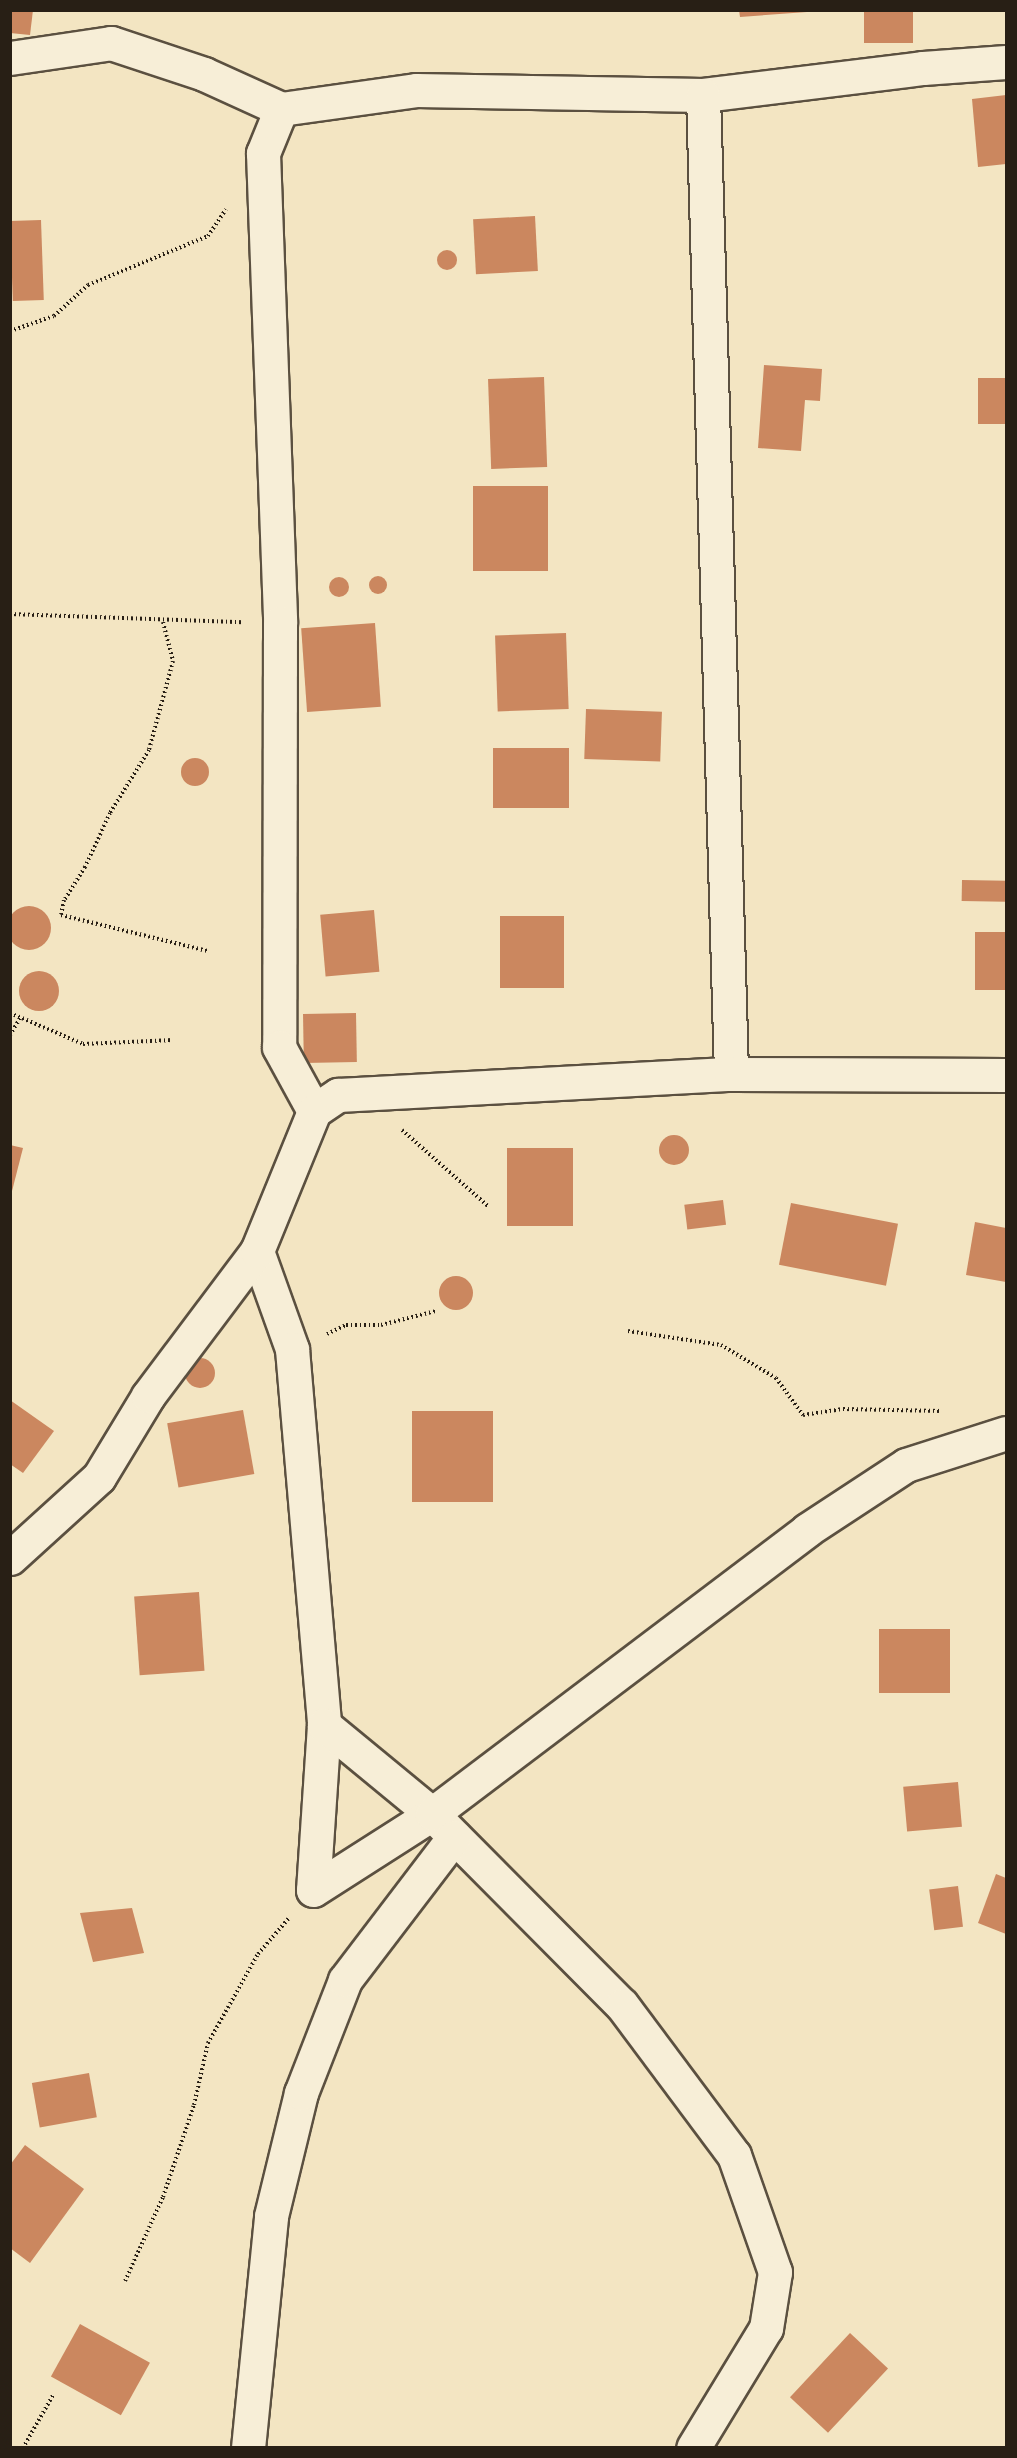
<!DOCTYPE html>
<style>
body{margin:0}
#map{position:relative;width:1017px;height:2458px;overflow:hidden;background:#f3e5c2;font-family:"IM FELL English",serif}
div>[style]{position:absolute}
.building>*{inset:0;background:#cb875f;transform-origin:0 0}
.round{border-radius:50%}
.path>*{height:4px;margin-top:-2px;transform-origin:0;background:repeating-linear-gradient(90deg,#281f15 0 1.5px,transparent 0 4.5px)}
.roads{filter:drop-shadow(2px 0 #5b5040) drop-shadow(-2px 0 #5b5040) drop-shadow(0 2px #5b5040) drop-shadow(0 -2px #5b5040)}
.street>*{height:33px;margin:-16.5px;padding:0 16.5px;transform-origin:16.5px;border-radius:16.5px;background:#f7eed7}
span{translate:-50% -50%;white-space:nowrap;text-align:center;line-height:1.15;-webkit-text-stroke:4.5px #f7eed7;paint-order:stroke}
.frame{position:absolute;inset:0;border:12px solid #281f15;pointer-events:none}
</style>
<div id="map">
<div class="building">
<div style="clip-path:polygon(10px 10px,33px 10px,30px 35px,10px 33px)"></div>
<div style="clip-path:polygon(739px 10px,807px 10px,807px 12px,740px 17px)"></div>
<div style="left:864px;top:12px;width:49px;height:31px"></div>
<div style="clip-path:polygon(1006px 95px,1006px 164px,978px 167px,972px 99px)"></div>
<div style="left:535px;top:216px;width:55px;height:62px;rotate:87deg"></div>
<div style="left:41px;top:220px;width:80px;height:31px;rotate:88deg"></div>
<div class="round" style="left:437px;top:250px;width:20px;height:20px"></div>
<div style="clip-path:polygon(764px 365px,822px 369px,820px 401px,805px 400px,801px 451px,758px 448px)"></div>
<div style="left:544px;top:377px;width:90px;height:56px;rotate:88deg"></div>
<div style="left:1006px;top:378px;width:46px;height:28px;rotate:90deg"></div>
<div style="left:473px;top:486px;width:75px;height:85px"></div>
<div class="round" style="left:369px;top:576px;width:18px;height:18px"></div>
<div class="round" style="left:329px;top:577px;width:20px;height:20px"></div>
<div style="left:375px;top:623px;width:84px;height:74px;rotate:86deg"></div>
<div style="left:566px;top:633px;width:76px;height:71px;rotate:88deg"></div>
<div style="left:586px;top:709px;width:76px;height:50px;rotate:2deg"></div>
<div style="left:569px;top:748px;width:60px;height:76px;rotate:90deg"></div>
<div class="round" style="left:181px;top:758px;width:28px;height:28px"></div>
<div style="left:962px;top:880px;width:44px;height:21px;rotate:1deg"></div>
<div class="round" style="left:7px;top:906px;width:44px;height:44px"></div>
<div style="left:374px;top:910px;width:62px;height:54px;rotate:85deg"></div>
<div style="left:500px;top:916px;width:64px;height:72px"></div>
<div style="left:975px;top:932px;width:31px;height:58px"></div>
<div class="round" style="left:19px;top:971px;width:40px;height:40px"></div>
<div style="left:356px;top:1013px;width:49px;height:53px;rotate:89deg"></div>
<div class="round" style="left:659px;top:1135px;width:30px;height:30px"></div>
<div style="clip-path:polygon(10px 1145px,23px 1148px,11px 1195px,10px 1195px)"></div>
<div style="left:573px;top:1148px;width:78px;height:66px;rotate:90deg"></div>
<div style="left:723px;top:1200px;width:25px;height:39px;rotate:83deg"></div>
<div style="left:791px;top:1203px;width:109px;height:63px;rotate:11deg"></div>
<div style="clip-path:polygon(975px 1222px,1006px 1228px,1006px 1282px,966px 1275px)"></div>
<div class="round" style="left:439px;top:1276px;width:34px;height:34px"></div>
<div class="round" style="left:185px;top:1358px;width:30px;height:30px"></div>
<div style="clip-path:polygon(10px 1400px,54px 1431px,23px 1473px,10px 1464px)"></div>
<div style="left:243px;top:1410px;width:65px;height:77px;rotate:80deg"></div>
<div style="left:412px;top:1411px;width:81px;height:91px"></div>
<div style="left:199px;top:1592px;width:79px;height:65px;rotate:86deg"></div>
<div style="left:879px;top:1629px;width:71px;height:64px"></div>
<div style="left:958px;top:1782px;width:45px;height:55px;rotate:85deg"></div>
<div style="clip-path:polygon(996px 1874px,1006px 1878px,1006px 1934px,978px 1923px)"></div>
<div style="left:958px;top:1886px;width:41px;height:29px;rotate:83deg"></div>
<div style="clip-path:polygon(132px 1908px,144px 1953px,93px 1962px,80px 1913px)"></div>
<div style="left:89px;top:2073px;width:45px;height:58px;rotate:80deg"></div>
<div style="clip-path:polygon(25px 2145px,84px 2189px,30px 2263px,10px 2248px,10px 2165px)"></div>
<div style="left:80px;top:2324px;width:80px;height:60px;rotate:29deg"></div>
<div style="left:850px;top:2333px;width:52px;height:88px;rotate:43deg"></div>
</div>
<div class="path">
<div style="left:10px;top:331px;width:46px;rotate:-18.8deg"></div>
<div style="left:54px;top:316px;width:46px;rotate:-42.4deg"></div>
<div style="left:88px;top:285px;width:130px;rotate:-22.2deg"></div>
<div style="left:208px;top:236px;width:32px;rotate:-56deg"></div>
<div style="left:10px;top:614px;width:233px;rotate:2deg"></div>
<div style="left:163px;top:622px;width:40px;rotate:75.6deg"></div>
<div style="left:173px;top:661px;width:92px;rotate:105.1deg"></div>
<div style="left:149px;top:750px;width:74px;rotate:121.8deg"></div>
<div style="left:110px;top:813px;width:60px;rotate:114.8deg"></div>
<div style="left:85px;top:867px;width:39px;rotate:122deg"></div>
<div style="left:64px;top:900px;width:15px;rotate:101deg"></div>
<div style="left:61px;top:915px;width:151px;rotate:13.8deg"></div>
<div style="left:10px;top:1013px;width:79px;rotate:23deg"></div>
<div style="left:83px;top:1044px;width:90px;rotate:-2.5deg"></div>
<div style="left:10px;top:1035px;width:21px;rotate:-59deg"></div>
<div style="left:402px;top:1130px;width:115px;rotate:41.5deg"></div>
<div style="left:628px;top:1331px;width:94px;rotate:8.6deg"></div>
<div style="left:721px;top:1345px;width:64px;rotate:31deg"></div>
<div style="left:776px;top:1378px;width:46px;rotate:53.9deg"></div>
<div style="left:803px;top:1415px;width:40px;rotate:-8.5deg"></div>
<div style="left:843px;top:1409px;width:99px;rotate:1.2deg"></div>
<div style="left:327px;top:1334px;width:21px;rotate:-25deg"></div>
<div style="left:346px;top:1325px;width:35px"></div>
<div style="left:381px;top:1325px;width:57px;rotate:-14.3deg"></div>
<div style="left:125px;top:2281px;width:92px;rotate:-65.7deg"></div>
<div style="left:163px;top:2197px;width:97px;rotate:-71.4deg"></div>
<div style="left:194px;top:2105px;width:64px;rotate:-77.3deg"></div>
<div style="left:208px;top:2043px;width:102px;rotate:-60.7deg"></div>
<div style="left:258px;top:1954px;width:48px;rotate:-49.3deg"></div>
<div style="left:23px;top:2448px;width:61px;rotate:-60.5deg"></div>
</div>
<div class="roads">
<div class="street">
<div style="left:10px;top:58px;width:102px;rotate:-8.4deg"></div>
<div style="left:111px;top:43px;width:98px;rotate:18.4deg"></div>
<div style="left:204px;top:74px;width:85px;rotate:24.4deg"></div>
<div style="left:281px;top:109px;width:136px;rotate:-8deg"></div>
<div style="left:416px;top:90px;width:287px;rotate:1deg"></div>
<div style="left:703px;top:95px;width:222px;rotate:-7deg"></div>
<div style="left:923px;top:68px;width:83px;rotate:-4.1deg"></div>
<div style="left:703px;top:95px;width:979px;rotate:88.36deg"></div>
<div style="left:281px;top:109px;width:48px;rotate:112.2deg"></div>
<div style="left:263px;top:153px;width:470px;rotate:87.9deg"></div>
<div style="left:280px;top:623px;width:424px;rotate:90.1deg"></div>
<div style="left:279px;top:1047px;width:73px;rotate:61.3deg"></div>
<div style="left:257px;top:1251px;width:104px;rotate:70.3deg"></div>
<div style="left:292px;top:1349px;width:377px;rotate:85.1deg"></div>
<div style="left:324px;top:1725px;width:165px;rotate:93.8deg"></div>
<div style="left:10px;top:1558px;width:120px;rotate:-42.3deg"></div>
<div style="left:99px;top:1477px;width:95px;rotate:-58.8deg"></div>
<div style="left:148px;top:1396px;width:181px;rotate:-53.1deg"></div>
<div style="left:257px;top:1251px;width:151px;rotate:-67.8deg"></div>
<div style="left:314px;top:1111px;width:29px;rotate:-34deg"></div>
<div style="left:338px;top:1095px;width:394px;rotate:-3.1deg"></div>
<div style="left:731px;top:1074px;width:275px;rotate:0.2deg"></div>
<div style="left:324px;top:1725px;width:140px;rotate:39.5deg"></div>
<div style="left:432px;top:1814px;width:269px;rotate:45.2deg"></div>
<div style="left:622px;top:2005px;width:187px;rotate:53.3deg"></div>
<div style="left:734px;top:2155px;width:124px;rotate:70.7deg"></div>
<div style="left:775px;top:2272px;width:57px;rotate:99.1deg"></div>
<div style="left:766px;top:2328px;width:140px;rotate:121.3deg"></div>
<div style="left:313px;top:1890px;width:141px;rotate:-32.6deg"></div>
<div style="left:432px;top:1814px;width:470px;rotate:-37.1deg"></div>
<div style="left:807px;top:1530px;width:118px;rotate:-33.3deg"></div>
<div style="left:906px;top:1465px;width:105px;rotate:-17.7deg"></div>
<div style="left:248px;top:2448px;width:233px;rotate:-84.3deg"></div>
<div style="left:271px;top:2216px;width:127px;rotate:-76.3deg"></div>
<div style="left:301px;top:2093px;width:121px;rotate:-68.7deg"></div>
<div style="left:345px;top:1980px;width:180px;rotate:-52.7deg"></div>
</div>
</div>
<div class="frame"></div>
</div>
